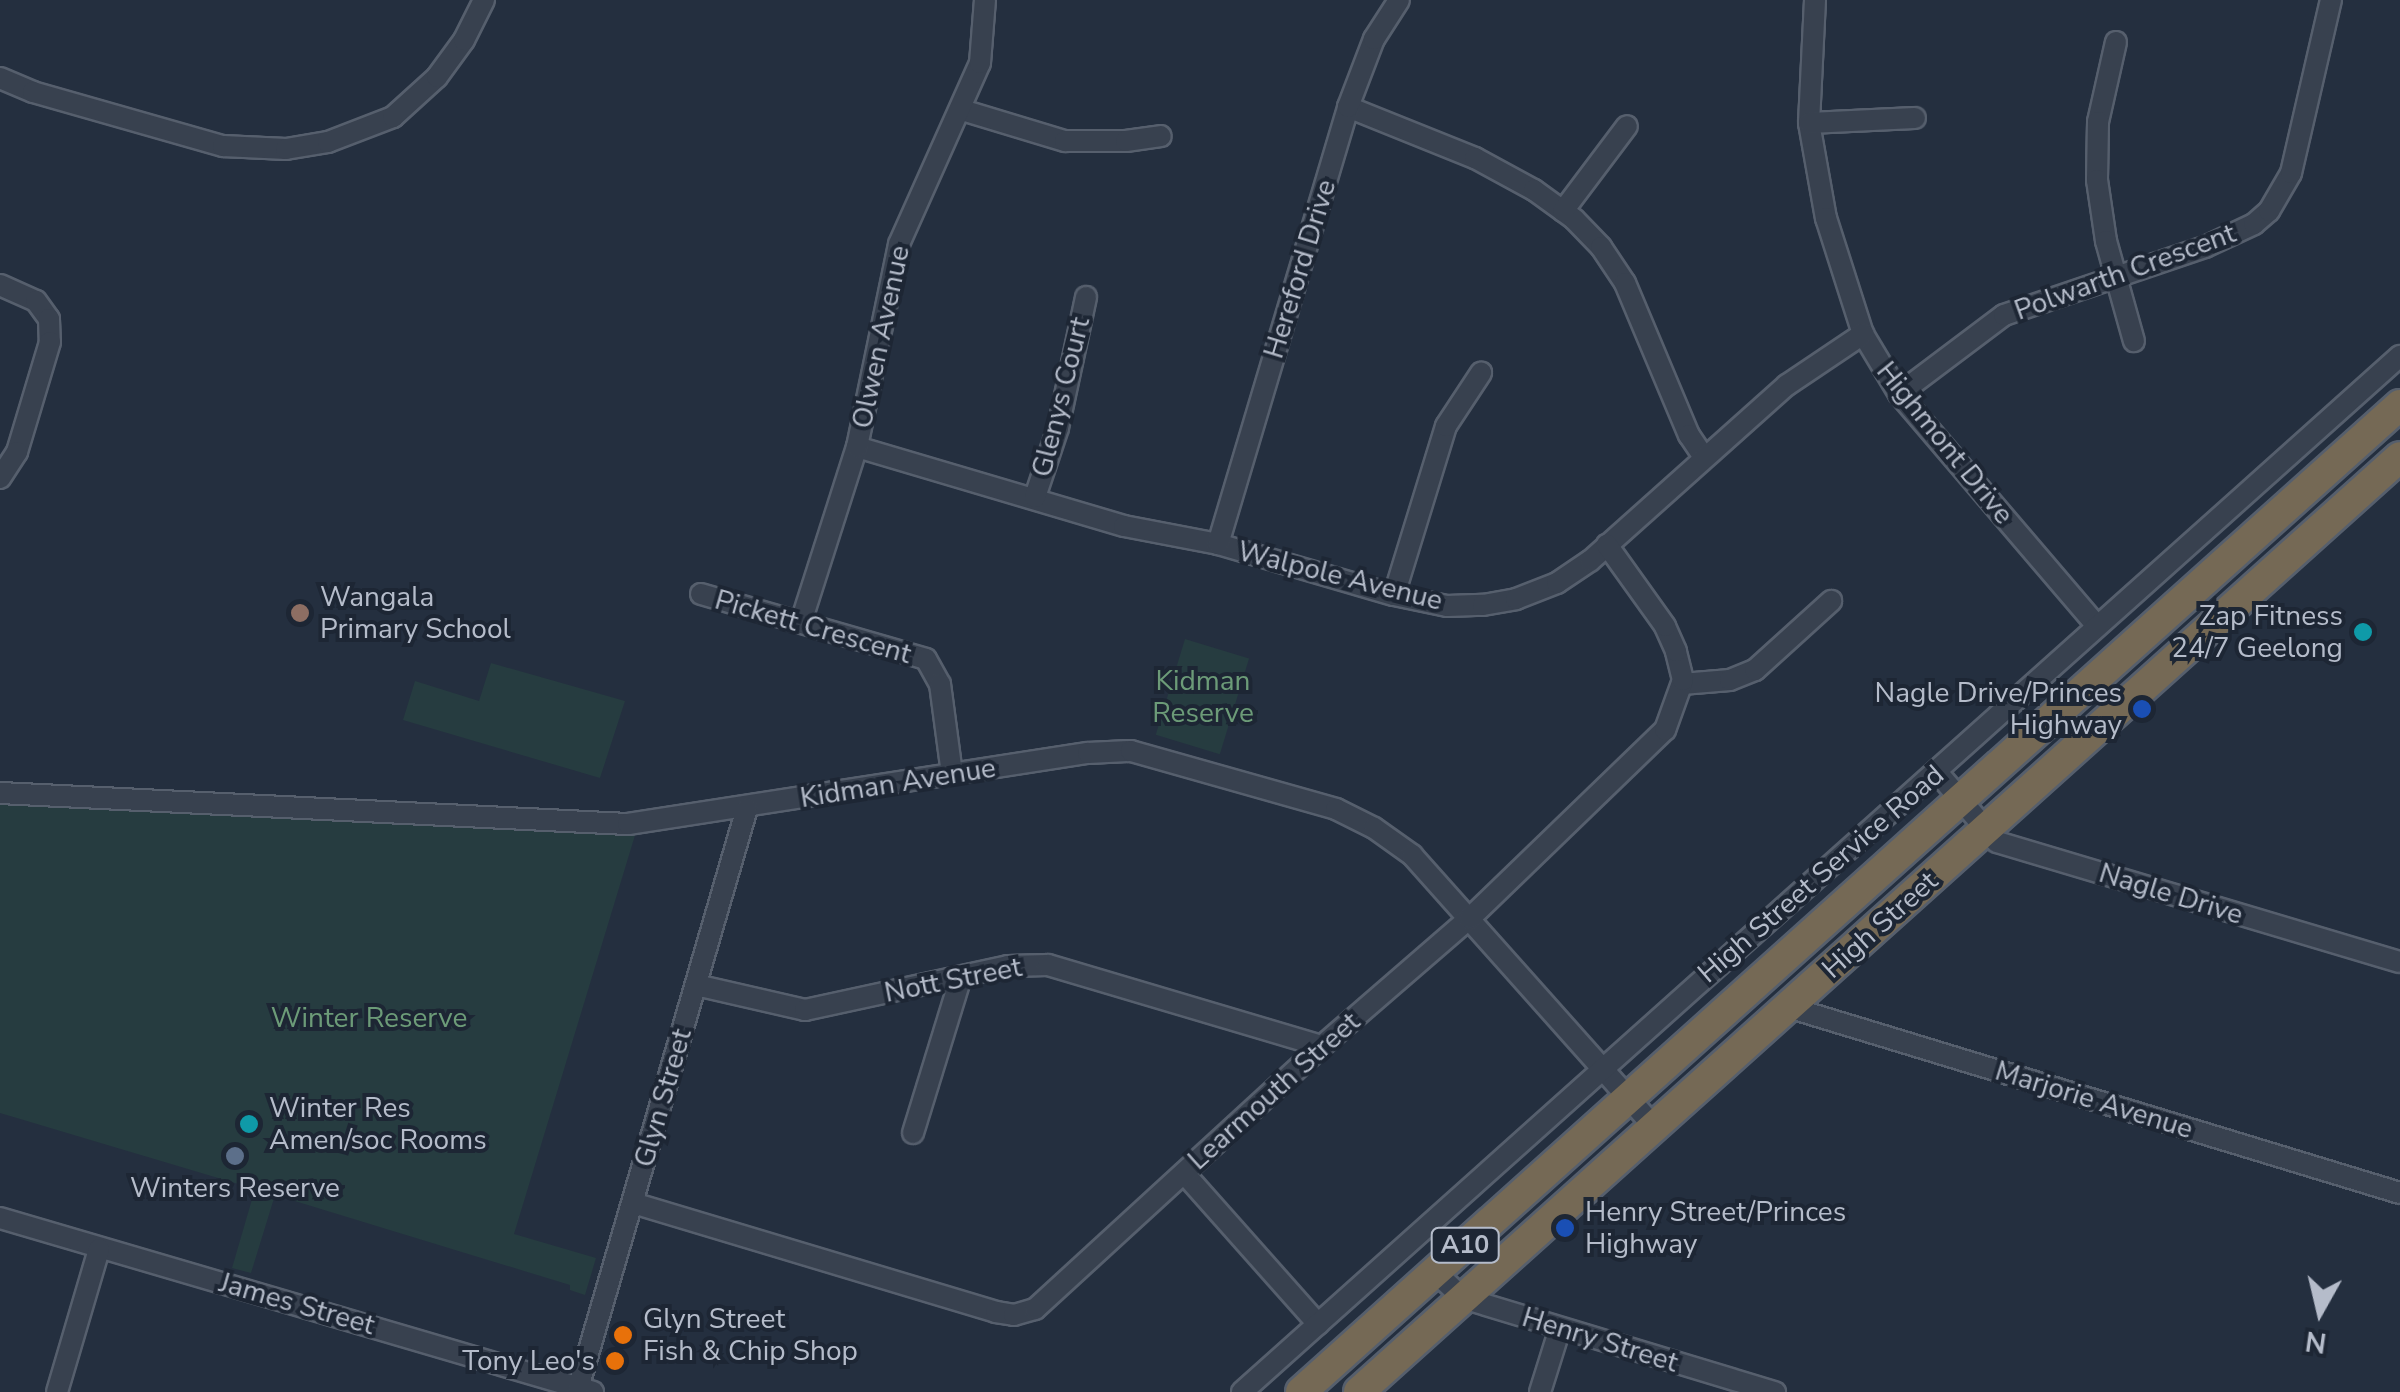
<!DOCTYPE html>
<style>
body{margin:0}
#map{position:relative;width:2400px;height:1392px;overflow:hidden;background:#242f3f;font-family:"Nunito Sans",sans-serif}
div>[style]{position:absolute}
.green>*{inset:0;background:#263c40;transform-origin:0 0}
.roads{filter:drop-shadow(2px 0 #565f6d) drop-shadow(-2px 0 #565f6d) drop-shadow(0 2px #565f6d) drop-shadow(0 -2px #565f6d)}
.minor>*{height:20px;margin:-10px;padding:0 10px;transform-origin:10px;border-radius:10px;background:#38414f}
.highway>*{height:30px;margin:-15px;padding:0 15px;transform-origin:15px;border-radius:15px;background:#756955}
.dots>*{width:28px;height:28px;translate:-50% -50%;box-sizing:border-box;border:5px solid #1d2634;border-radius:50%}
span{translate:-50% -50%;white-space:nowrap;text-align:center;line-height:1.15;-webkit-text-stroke:8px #1d2634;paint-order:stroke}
.shield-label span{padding:2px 8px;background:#1d2634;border:2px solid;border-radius:8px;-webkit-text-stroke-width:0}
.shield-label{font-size:25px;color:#b5bcca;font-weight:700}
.street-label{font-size:28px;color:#b5bcca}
.poi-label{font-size:28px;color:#b5bcca}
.left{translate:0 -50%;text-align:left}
.right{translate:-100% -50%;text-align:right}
.park-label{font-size:28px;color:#6c9b78}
.north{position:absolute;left:2270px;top:1262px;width:100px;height:100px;-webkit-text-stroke:8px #1d2634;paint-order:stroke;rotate:188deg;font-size:28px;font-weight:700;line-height:40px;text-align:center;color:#b5bcca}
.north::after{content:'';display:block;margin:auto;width:35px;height:45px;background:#b5bcca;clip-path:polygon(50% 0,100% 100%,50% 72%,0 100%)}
</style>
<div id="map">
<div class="green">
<div style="left:1185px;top:639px;width:67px;height:100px;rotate:17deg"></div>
<div style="clip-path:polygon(491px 663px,625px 701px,600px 778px,403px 720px,415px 681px,479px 701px)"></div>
<div style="clip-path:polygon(0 804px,636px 832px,514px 1234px,596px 1258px,585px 1295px,570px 1290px,570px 1285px,275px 1195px,251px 1273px,232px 1268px,255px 1189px,0 1113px)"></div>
</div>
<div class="roads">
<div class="minor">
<div style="left:1815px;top:0;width:123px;rotate:92.8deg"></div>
<div style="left:1809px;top:123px;width:97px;rotate:79.9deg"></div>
<div style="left:1826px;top:218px;width:122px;rotate:72.3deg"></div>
<div style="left:1863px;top:334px;width:70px;rotate:59deg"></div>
<div style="left:1899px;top:394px;width:305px;rotate:49.5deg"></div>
<div style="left:2116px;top:42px;width:82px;rotate:102.7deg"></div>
<div style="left:2098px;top:122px;width:58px;rotate:91deg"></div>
<div style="left:2097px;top:180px;width:62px;rotate:81.6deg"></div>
<div style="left:2106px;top:241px;width:104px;rotate:74.4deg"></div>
<div style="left:0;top:78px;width:36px;rotate:23deg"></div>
<div style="left:33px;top:92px;width:198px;rotate:15.9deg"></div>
<div style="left:223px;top:146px;width:63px;rotate:2.7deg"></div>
<div style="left:286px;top:149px;width:43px;rotate:-9.5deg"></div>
<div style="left:328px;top:142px;width:70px;rotate:-21deg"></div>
<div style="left:393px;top:117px;width:59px;rotate:-42.3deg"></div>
<div style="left:437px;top:77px;width:46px;rotate:-53.9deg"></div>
<div style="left:464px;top:40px;width:45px;rotate:-63.4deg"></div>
<div style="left:1348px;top:107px;width:137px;rotate:21.9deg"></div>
<div style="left:1475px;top:158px;width:67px;rotate:28.5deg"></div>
<div style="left:1534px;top:190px;width:49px;rotate:35.9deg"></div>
<div style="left:1574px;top:219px;width:39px;rotate:46deg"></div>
<div style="left:1601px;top:247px;width:43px;rotate:56.3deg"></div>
<div style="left:1625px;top:283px;width:165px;rotate:67.2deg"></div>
<div style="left:1689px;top:435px;width:25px;rotate:56deg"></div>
<div style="left:962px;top:110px;width:108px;rotate:16.8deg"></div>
<div style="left:1065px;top:141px;width:61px"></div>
<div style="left:1126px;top:141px;width:35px;rotate:-8deg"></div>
<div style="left:1809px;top:123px;width:106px;rotate:-2.7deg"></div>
<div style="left:1563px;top:211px;width:106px;rotate:-53deg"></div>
<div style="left:0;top:285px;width:39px;rotate:24deg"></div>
<div style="left:36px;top:301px;width:22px;rotate:54deg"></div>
<div style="left:49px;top:319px;width:23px;rotate:88deg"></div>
<div style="left:50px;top:342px;width:115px;rotate:106.7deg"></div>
<div style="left:17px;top:452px;width:31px;rotate:123deg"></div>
<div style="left:1899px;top:394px;width:131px;rotate:-37deg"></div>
<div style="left:2004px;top:315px;width:212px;rotate:-18.7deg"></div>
<div style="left:2205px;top:247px;width:54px;rotate:-25.1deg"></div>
<div style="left:2254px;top:224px;width:20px;rotate:-41deg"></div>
<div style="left:2269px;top:211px;width:44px;rotate:-59.9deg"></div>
<div style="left:2291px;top:173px;width:178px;rotate:-77deg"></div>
<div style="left:857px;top:447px;width:278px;rotate:16.5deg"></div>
<div style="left:1124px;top:526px;width:96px;rotate:10.8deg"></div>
<div style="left:1218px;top:544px;width:183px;rotate:16.2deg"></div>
<div style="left:1394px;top:595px;width:54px;rotate:11.7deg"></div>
<div style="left:1447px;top:606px;width:36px;rotate:-2deg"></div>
<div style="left:1483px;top:605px;width:34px;rotate:-10deg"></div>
<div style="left:1516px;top:599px;width:44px;rotate:-21.3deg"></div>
<div style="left:1557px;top:583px;width:40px;rotate:-34deg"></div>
<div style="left:1590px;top:561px;width:264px;rotate:-41.8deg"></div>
<div style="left:1787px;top:385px;width:92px;rotate:-33.9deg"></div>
<div style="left:1035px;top:497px;width:73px;rotate:-71.6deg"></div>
<div style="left:1058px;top:428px;width:134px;rotate:-77.9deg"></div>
<div style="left:1218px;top:544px;width:456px;rotate:-73.4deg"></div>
<div style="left:1348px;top:107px;width:73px;rotate:-69.1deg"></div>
<div style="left:1374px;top:39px;width:46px;rotate:-57.3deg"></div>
<div style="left:701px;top:594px;width:234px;rotate:16.1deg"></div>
<div style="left:926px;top:659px;width:29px;rotate:61deg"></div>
<div style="left:940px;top:684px;width:91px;rotate:82.4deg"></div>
<div style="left:1394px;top:595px;width:177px;rotate:-72.9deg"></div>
<div style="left:1446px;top:426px;width:64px;rotate:-56.6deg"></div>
<div style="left:801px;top:622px;width:184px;rotate:-72.3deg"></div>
<div style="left:857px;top:447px;width:207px;rotate:-78.3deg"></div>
<div style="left:899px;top:244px;width:198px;rotate:-65.9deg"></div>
<div style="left:980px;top:63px;width:63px;rotate:-85.5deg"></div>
<div style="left:1682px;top:684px;width:48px;rotate:-4.8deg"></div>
<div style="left:1730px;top:680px;width:27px;rotate:-22deg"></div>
<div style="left:1755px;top:670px;width:103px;rotate:-42.2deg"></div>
<div style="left:1937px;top:772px;width:92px;rotate:49.4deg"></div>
<div style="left:1997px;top:842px;width:420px;rotate:16.6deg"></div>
<div style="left:0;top:793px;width:629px;rotate:2.83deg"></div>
<div style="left:628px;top:824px;width:465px;rotate:-8.8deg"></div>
<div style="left:1088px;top:753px;width:43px;rotate:-2.7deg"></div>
<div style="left:1131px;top:751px;width:213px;rotate:15.8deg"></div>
<div style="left:1336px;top:809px;width:42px;rotate:26.6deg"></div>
<div style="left:1374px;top:828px;width:47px;rotate:35.4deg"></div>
<div style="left:1412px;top:855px;width:364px;rotate:48.3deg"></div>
<div style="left:696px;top:985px;width:112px;rotate:12.9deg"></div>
<div style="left:805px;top:1010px;width:208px;rotate:-12.2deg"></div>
<div style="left:1008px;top:966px;width:40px;rotate:-1.4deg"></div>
<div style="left:1048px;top:965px;width:286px;rotate:16.5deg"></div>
<div style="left:1788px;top:1007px;width:640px;rotate:16.91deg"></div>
<div style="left:913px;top:1133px;width:163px;rotate:-72.9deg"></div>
<div style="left:1184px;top:1173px;width:202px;rotate:48.4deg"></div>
<div style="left:633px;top:1203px;width:379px;rotate:16.7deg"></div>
<div style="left:996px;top:1312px;width:18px;rotate:9deg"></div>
<div style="left:1014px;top:1315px;width:22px;rotate:-16deg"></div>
<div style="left:1035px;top:1309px;width:389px;rotate:-42.5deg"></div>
<div style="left:1322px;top:1046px;width:196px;rotate:-40.9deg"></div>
<div style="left:1470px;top:918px;width:271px;rotate:-44deg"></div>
<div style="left:1665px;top:730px;width:53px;rotate:-70.2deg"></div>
<div style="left:1683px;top:680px;width:30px;rotate:-104deg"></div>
<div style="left:1676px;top:651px;width:27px;rotate:-114deg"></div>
<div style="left:1665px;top:626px;width:100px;rotate:-125.6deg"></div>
<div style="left:0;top:1218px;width:618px;rotate:16.35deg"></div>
<div style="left:1435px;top:1272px;width:38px;rotate:43deg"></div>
<div style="left:1463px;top:1298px;width:326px;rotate:16.8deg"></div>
<div style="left:578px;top:1388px;width:604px;rotate:-73.75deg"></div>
<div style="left:57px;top:1392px;width:149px;rotate:-73.6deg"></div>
<div style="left:1242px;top:1392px;width:1554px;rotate:-41.82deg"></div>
<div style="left:1540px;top:1392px;width:67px;rotate:-72.6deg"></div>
</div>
<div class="highway">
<div style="left:1301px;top:1392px;width:1477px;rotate:-41.93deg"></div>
<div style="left:1359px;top:1392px;width:1399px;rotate:-41.93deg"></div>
</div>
</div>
<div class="dots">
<div style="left:300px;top:613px;background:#8d6e63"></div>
<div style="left:2363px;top:632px;background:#0f9aa8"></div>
<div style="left:2142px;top:709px;background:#1a4fb4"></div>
<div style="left:249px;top:1124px;background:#0f9aa8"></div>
<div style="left:235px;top:1156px;background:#5c6f8a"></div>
<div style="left:1565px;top:1228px;background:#1a4fb4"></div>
<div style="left:623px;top:1335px;background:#e8710a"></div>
<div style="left:615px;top:1361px;background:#e8710a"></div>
</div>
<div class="shield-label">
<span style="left:1465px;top:1245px">A10</span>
</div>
<div class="street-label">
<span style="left:1300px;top:269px;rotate:-73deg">Hereford Drive</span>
<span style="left:2125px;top:272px;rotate:-20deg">Polwarth Crescent</span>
<span style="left:881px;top:337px;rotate:-78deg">Olwen Avenue</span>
<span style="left:1061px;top:397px;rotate:-76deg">Glenys Court</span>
<span style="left:1945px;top:443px;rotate:51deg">Highmont Drive</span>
<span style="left:1340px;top:576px;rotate:14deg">Walpole Avenue</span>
<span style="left:813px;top:627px;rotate:16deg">Pickett Crescent</span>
<span style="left:898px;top:783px;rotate:-9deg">Kidman Avenue</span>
<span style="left:1821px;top:874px;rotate:-41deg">High Street Service Road</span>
<span style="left:2171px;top:894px;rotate:17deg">Nagle Drive</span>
<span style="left:1880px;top:925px;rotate:-42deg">High Street</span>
<span style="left:953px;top:980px;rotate:-11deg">Nott Street</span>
<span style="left:1274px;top:1091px;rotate:-42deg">Learmouth Street</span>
<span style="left:663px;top:1098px;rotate:-74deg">Glyn Street</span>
<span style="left:2094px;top:1100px;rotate:17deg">Marjorie Avenue</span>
<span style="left:297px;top:1304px;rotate:16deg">James Street</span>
<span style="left:1600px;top:1340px;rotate:17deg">Henry Street</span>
</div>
<div class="poi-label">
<span class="left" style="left:320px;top:613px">Wangala<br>Primary School</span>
<span class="right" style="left:2343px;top:632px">Zap Fitness<br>24/7 Geelong</span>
<span class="right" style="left:2122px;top:709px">Nagle Drive/Princes<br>Highway</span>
<span class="left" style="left:269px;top:1124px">Winter Res<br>Amen/soc Rooms</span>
<span style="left:235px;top:1188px">Winters Reserve</span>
<span class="left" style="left:1585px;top:1228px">Henry Street/Princes<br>Highway</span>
<span class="left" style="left:643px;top:1335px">Glyn Street<br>Fish &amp; Chip Shop</span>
<span class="right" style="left:595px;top:1361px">Tony Leo's</span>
</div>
<div class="park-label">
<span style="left:1203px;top:697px">Kidman<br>Reserve</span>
<span style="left:369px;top:1018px">Winter Reserve</span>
</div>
<div class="north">N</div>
</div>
